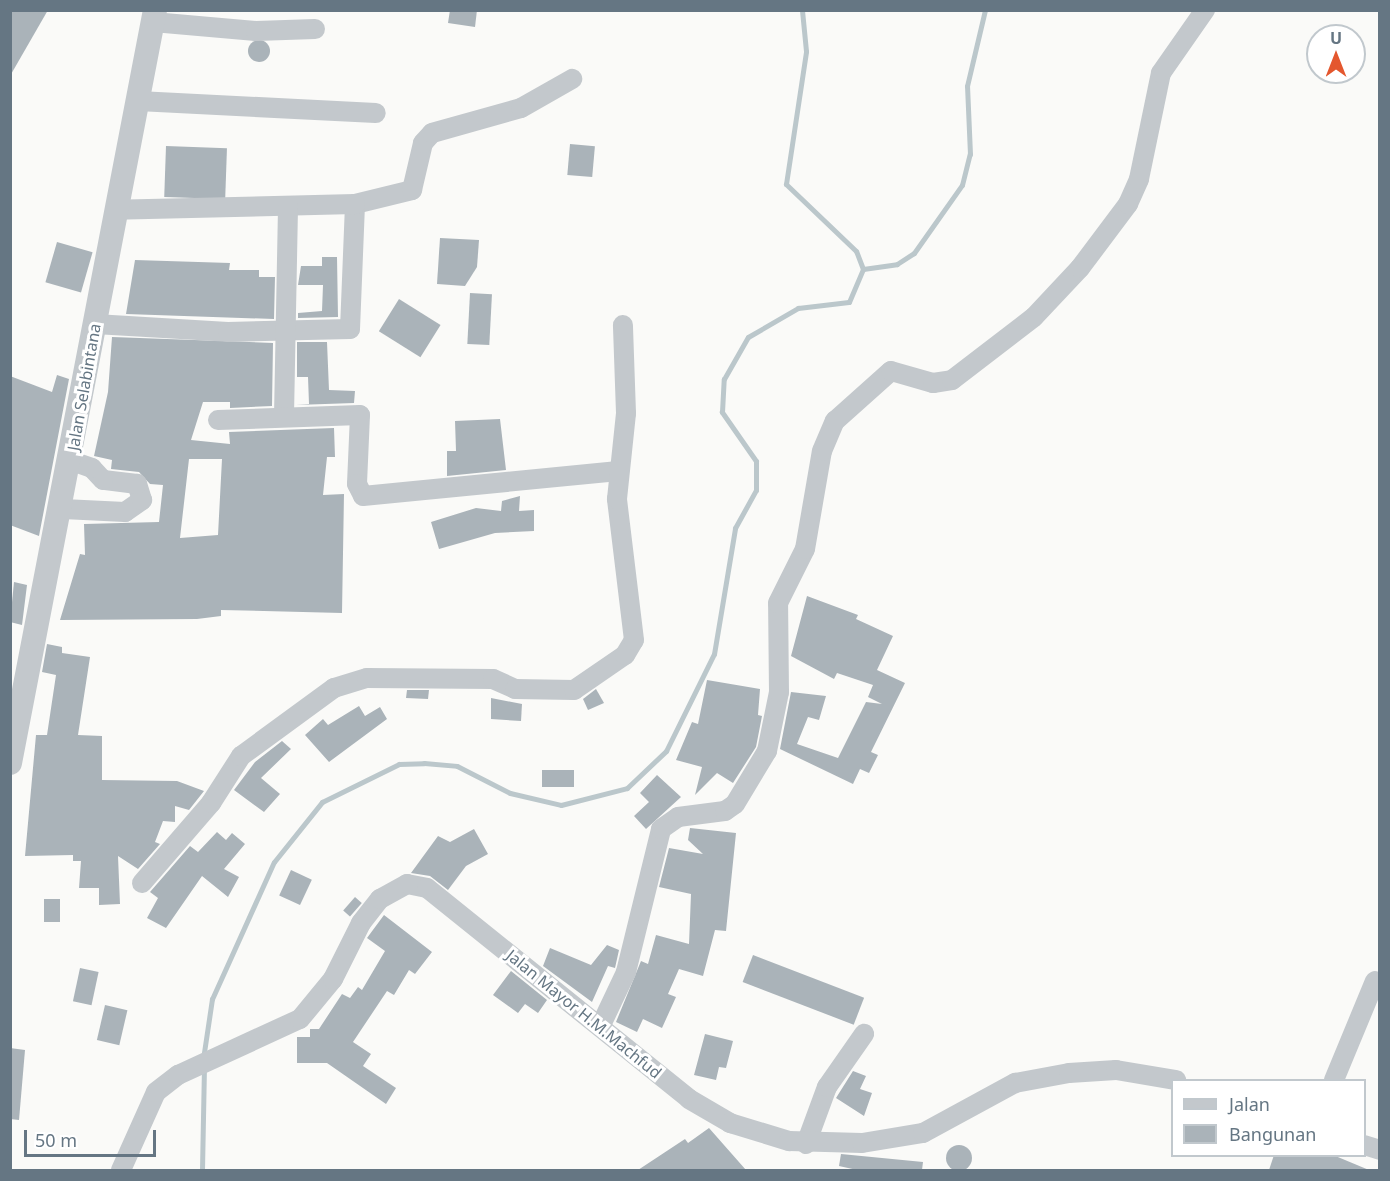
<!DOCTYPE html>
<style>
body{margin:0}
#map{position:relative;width:1390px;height:1181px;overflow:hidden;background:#fafaf8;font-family:"Noto Sans",sans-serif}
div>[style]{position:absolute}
.stream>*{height:5px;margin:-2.5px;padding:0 2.5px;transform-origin:2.5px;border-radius:2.5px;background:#bbc7cb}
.building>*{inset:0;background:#aab3b9;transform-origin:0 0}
.round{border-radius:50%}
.minor>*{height:20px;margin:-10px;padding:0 10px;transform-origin:10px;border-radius:10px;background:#c3c8cc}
.tertiary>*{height:24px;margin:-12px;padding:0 12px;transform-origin:12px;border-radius:12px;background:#c3c8cc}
span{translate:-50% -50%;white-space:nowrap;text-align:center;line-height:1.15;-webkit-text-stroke:6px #fff;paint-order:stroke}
.street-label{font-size:16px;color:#657683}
.frame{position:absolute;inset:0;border:12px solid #657683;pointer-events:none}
.legend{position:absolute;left:1171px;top:1079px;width:195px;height:78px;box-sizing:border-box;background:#fff;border:2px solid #c1c8cd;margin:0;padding:8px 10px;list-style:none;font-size:18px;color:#657683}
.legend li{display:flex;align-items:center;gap:12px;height:30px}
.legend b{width:30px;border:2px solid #c1c8cd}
.north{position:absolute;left:1306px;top:24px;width:60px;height:60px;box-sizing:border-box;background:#fff;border:2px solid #c1c8cd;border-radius:50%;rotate:0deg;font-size:16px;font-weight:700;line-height:24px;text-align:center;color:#657683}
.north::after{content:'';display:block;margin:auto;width:21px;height:27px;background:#e4572e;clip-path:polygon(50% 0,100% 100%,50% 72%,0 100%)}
.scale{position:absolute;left:24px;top:1130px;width:132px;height:27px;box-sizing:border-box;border:3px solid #657683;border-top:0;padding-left:8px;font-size:18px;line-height:21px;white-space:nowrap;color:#657683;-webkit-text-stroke:4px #fff;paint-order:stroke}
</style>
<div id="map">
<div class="stream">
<div style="left:863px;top:269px;width:34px;rotate:-8deg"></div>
<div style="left:897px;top:264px;width:20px;rotate:-33deg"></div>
<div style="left:914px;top:253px;width:83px;rotate:-54.8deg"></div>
<div style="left:962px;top:185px;width:32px;rotate:-76deg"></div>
<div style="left:970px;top:154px;width:68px;rotate:-92.5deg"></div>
<div style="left:967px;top:86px;width:78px;rotate:-76.7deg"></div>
<div style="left:203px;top:1059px;width:61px;rotate:-81.5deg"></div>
<div style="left:212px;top:999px;width:150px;rotate:-65.7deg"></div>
<div style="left:274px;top:862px;width:77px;rotate:-51.3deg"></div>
<div style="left:322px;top:802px;width:86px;rotate:-26.3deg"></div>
<div style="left:399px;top:764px;width:25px;rotate:-2deg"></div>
<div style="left:424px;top:763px;width:33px;rotate:5deg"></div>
<div style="left:457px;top:766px;width:59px;rotate:27deg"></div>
<div style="left:510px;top:793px;width:52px;rotate:13.2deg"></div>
<div style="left:561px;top:805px;width:68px;rotate:-14.4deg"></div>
<div style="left:627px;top:788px;width:54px;rotate:-43.5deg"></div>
<div style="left:666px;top:751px;width:108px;rotate:-63.7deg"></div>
<div style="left:714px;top:654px;width:128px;rotate:-80.5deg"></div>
<div style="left:735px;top:528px;width:43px;rotate:-61.1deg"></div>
<div style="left:756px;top:490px;width:29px;rotate:-90deg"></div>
<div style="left:756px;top:461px;width:60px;rotate:-124.8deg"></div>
<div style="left:722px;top:412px;width:33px;rotate:-87deg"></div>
<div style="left:724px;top:379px;width:48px;rotate:-60.3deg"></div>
<div style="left:748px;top:337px;width:58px;rotate:-30.1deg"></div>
<div style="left:798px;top:308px;width:51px;rotate:-6.7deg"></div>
<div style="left:849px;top:302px;width:36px;rotate:-67deg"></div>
<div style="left:863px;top:269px;width:19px;rotate:-111deg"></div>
<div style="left:856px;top:251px;width:97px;rotate:-136.3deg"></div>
<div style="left:786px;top:184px;width:134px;rotate:-81.4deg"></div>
<div style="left:806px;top:51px;width:41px;rotate:-95.6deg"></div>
<div style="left:202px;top:1170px;width:102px;rotate:-88.9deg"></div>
</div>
<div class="building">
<div style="clip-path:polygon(10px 10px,48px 10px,10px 76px)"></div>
<div style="clip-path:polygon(450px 10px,477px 10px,475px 27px,448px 23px)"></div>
<div class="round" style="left:248px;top:40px;width:22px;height:22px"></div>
<div style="left:570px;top:144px;width:25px;height:31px;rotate:5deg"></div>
<div style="left:166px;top:146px;width:61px;height:51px;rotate:2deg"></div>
<div style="clip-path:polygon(440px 238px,479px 240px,477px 267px,465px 286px,437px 284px)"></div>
<div style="left:57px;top:242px;width:37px;height:42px;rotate:16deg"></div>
<div style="clip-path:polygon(322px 257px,337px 257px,338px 317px,298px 318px,298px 313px,322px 311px,323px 285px,298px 285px,301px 266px,322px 266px)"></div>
<div style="clip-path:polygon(135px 260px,230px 263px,229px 270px,259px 270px,259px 277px,275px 277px,274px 319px,126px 314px)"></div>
<div style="left:470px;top:293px;width:22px;height:51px;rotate:3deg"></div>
<div style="left:399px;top:299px;width:49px;height:38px;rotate:32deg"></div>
<div style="clip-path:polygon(evenodd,112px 337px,273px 343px,272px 406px,230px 408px,230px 402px,203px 402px,191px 440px,230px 444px,229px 432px,334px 428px,335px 457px,327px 457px,323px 495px,344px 494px,342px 613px,221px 610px,221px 616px,197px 619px,60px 620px,80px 554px,85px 555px,84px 524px,159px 522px,163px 485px,150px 484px,139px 472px,111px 469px,112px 460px,94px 456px,108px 392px,112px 337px,189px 459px,222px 459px,218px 535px,180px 538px,189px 459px)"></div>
<div style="clip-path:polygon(297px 342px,327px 342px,329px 390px,355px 391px,354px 403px,296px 405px,309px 404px,308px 377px,297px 377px)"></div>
<div style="clip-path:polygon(57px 375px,69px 379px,39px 536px,10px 525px,10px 376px,52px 392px)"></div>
<div style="clip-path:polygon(500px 419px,506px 470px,447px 476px,447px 451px,456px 451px,455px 421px)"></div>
<div style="clip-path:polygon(520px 496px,519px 511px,534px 510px,534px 531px,495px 533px,439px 549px,431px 522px,476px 508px,501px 511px,502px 501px)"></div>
<div style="clip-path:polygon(14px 582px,27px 585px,22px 625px,10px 622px)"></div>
<div style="clip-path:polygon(807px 596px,858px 615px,856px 619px,893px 636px,877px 670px,905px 683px,871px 752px,878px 755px,869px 773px,860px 769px,853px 784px,780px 749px,791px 692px,826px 696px,819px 720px,808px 717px,797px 744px,838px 758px,866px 702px,882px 704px,868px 697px,873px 685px,837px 673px,834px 679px,791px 656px)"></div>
<div style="clip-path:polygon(47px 644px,62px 647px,62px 653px,90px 657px,78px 735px,102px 736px,102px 780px,177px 781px,204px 791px,189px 810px,175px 806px,175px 822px,163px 821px,155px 842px,160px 844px,138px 869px,118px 856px,120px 904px,99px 905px,99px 888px,79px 888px,81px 861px,73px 861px,73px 855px,25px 856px,36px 735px,47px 735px,56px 675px,42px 672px)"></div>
<div style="clip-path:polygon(707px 680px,760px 689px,758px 715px,762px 716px,756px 747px,733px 783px,717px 773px,695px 795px,702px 767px,676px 760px,692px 722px,698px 724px)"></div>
<div style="clip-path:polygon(596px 689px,604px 703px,588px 710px,583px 699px)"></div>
<div style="clip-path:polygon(407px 690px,429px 690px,428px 699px,406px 698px)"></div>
<div style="clip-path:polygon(491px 698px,522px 704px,521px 721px,491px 719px)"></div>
<div style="clip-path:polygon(359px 706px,365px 716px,380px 707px,387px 719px,329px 762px,305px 735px,323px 719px,328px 725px)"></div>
<div style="clip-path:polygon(282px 741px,291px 749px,261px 778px,280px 794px,264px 812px,234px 790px,255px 762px)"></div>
<div style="left:542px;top:770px;width:32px;height:17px"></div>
<div style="clip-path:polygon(657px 775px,681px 797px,646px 829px,634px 816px,649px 802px,640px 793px)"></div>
<div style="clip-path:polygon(690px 828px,736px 833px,726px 931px,715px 930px,703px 976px,679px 969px,668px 994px,676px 997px,662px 1028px,643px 1019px,637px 1032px,616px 1022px,641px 961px,648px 964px,656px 935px,689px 944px,691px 894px,659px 887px,669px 848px,703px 854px,688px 840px)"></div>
<div style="clip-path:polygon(474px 829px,488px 854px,466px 866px,448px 890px,430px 876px,411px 873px,438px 836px,450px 842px)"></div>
<div style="clip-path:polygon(217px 832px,226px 840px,232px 833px,245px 844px,224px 869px,239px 877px,228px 897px,202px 876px,166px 928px,147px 918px,158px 898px,150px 892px,190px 846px,198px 852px)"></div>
<div style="left:291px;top:870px;width:23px;height:28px;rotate:25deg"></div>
<div style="left:355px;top:897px;width:9px;height:18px;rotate:41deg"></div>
<div style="left:44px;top:899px;width:16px;height:23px"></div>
<div style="clip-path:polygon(384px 915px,432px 952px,415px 974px,409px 970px,394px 995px,387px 991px,353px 1042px,371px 1054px,363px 1066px,396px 1088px,386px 1104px,327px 1063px,297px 1063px,297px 1037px,310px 1037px,310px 1029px,319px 1029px,342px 994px,350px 998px,358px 987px,362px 990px,385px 951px,367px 938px)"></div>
<div style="clip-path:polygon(607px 945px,619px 950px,615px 968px,608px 966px,592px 1002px,543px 966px,550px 948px,591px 965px)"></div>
<div style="left:753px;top:955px;width:119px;height:29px;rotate:21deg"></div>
<div style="left:80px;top:968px;width:19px;height:34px;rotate:12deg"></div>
<div style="clip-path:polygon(511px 971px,547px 1000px,538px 1013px,525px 1004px,518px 1013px,493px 995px)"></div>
<div style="left:105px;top:1005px;width:23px;height:36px;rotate:13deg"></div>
<div style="clip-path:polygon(705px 1034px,733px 1041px,726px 1068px,719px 1067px,716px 1080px,694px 1075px)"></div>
<div style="clip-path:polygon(10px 1048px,25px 1050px,19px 1120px,10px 1119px)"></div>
<div style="clip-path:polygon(853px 1071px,866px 1076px,860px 1089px,872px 1093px,864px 1116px,836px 1098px)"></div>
<div style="clip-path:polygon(709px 1128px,746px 1170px,638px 1170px,685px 1139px,688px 1143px)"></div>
<div class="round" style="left:946px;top:1145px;width:26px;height:26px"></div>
<div style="clip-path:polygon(841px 1154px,923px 1162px,922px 1170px,857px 1170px,839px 1166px)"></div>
<div style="clip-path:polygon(1274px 1155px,1333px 1155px,1369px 1170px,1269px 1170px)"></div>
</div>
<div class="minor">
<div style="left:153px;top:22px;width:103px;rotate:5deg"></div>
<div style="left:256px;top:31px;width:59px;rotate:-1.9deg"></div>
<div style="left:138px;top:101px;width:238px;rotate:2.9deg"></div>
<div style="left:355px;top:204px;width:59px;rotate:-13.8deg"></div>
<div style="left:412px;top:190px;width:48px;rotate:-76.8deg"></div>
<div style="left:423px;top:143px;width:13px;rotate:-48deg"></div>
<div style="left:432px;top:133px;width:92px;rotate:-15.7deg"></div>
<div style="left:521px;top:108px;width:59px;rotate:-29.6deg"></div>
<div style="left:95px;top:324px;width:133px;rotate:3.4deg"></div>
<div style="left:228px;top:332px;width:122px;rotate:-1.4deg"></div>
<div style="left:350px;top:329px;width:125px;rotate:-87.7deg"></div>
<div style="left:355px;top:204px;width:239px;rotate:178.6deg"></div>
<div style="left:284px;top:416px;width:210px;rotate:-88.9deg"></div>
<div style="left:218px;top:420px;width:142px;rotate:-2deg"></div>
<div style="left:360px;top:415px;width:69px;rotate:92.5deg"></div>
<div style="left:357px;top:484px;width:13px;rotate:63deg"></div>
<div style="left:363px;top:496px;width:254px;rotate:-5.6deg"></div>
<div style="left:63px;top:509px;width:62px;rotate:2.8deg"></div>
<div style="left:125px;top:512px;width:21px;rotate:-35deg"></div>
<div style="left:142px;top:500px;width:17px;rotate:-107deg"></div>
<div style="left:137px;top:484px;width:34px;rotate:-173deg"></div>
<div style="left:103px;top:480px;width:16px;rotate:-133deg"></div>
<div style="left:92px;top:468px;width:21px;rotate:-161deg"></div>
<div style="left:142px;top:883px;width:106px;rotate:-49.2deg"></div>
<div style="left:211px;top:803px;width:56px;rotate:-57.4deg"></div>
<div style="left:241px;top:756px;width:115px;rotate:-36.2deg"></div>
<div style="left:334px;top:688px;width:34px;rotate:-17deg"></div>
<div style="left:367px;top:678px;width:126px;rotate:0.5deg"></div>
<div style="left:493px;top:679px;width:24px;rotate:24deg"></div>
<div style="left:515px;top:689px;width:59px;rotate:1deg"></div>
<div style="left:574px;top:690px;width:62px;rotate:-34.5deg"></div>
<div style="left:625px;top:655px;width:17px;rotate:-59deg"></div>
<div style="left:634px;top:640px;width:142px;rotate:-96.9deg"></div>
<div style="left:617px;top:499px;width:86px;rotate:-84deg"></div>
<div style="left:626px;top:413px;width:88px;rotate:-92deg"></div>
<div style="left:601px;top:1025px;width:59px;rotate:-64.7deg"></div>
<div style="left:626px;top:972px;width:147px;rotate:-76.2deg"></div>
<div style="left:661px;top:829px;width:21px;rotate:-35deg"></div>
<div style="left:678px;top:817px;width:47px;rotate:-7.3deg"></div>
<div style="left:725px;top:811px;width:12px;rotate:-35deg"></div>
<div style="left:735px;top:804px;width:62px;rotate:-58.9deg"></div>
<div style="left:767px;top:751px;width:60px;rotate:-78.5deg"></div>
<div style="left:779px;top:692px;width:89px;rotate:-90.6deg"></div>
<div style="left:778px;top:603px;width:60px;rotate:-63.4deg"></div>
<div style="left:805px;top:549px;width:99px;rotate:-80.2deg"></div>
<div style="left:822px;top:451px;width:33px;rotate:-67deg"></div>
<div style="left:835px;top:421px;width:75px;rotate:-41.8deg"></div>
<div style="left:891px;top:371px;width:44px;rotate:15.9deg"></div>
<div style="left:933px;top:383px;width:19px;rotate:-9deg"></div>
<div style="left:952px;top:380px;width:103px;rotate:-37.5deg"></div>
<div style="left:1034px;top:317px;width:67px;rotate:-46.8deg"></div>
<div style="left:1080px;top:268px;width:80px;rotate:-53.1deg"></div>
<div style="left:1128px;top:204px;width:27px;rotate:-66deg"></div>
<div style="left:1139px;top:179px;width:108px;rotate:-78.3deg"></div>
<div style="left:1161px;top:73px;width:77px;rotate:-55.1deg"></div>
<div style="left:1334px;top:1080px;width:107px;rotate:-67.5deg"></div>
<div style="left:806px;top:1144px;width:61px;rotate:-69.8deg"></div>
<div style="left:827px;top:1087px;width:65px;rotate:-55.1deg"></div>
<div style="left:1364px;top:1145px;width:17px;rotate:17deg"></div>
<div style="left:121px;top:1170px;width:85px;rotate:-65.8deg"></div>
<div style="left:156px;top:1092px;width:28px;rotate:-38deg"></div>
<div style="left:178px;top:1075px;width:134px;rotate:-24.7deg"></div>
<div style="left:300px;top:1019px;width:52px;rotate:-50.5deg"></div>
<div style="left:333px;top:979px;width:63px;rotate:-63.4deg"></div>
<div style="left:361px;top:923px;width:31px;rotate:-52deg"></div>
<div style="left:380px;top:899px;width:31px;rotate:-29deg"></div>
<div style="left:407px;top:884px;width:20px;rotate:11deg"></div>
<div style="left:427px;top:888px;width:336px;rotate:38.8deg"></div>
<div style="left:689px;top:1099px;width:48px;rotate:30.3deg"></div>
<div style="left:730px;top:1123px;width:62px;rotate:17deg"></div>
<div style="left:789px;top:1141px;width:73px;rotate:1.6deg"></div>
<div style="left:862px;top:1143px;width:62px;rotate:-9.3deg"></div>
<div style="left:923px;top:1133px;width:105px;rotate:-28.5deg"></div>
<div style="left:1015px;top:1083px;width:55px;rotate:-10.5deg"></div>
<div style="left:1069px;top:1073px;width:47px;rotate:-3.7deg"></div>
<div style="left:1116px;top:1070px;width:61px;rotate:9.5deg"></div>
</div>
<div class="tertiary">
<div style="left:10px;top:763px;width:767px;rotate:-79.1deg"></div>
</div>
<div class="street-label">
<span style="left:84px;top:387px;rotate:-80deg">Jalan Selabintana</span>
<span style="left:584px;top:1014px;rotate:39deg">Jalan Mayor H.M.Machfud</span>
</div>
<div class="frame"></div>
<ul class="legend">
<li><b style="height:8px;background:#c3c8cc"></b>Jalan</li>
<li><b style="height:16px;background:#aab3b9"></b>Bangunan</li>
</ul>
<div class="north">U</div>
<div class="scale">50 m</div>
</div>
